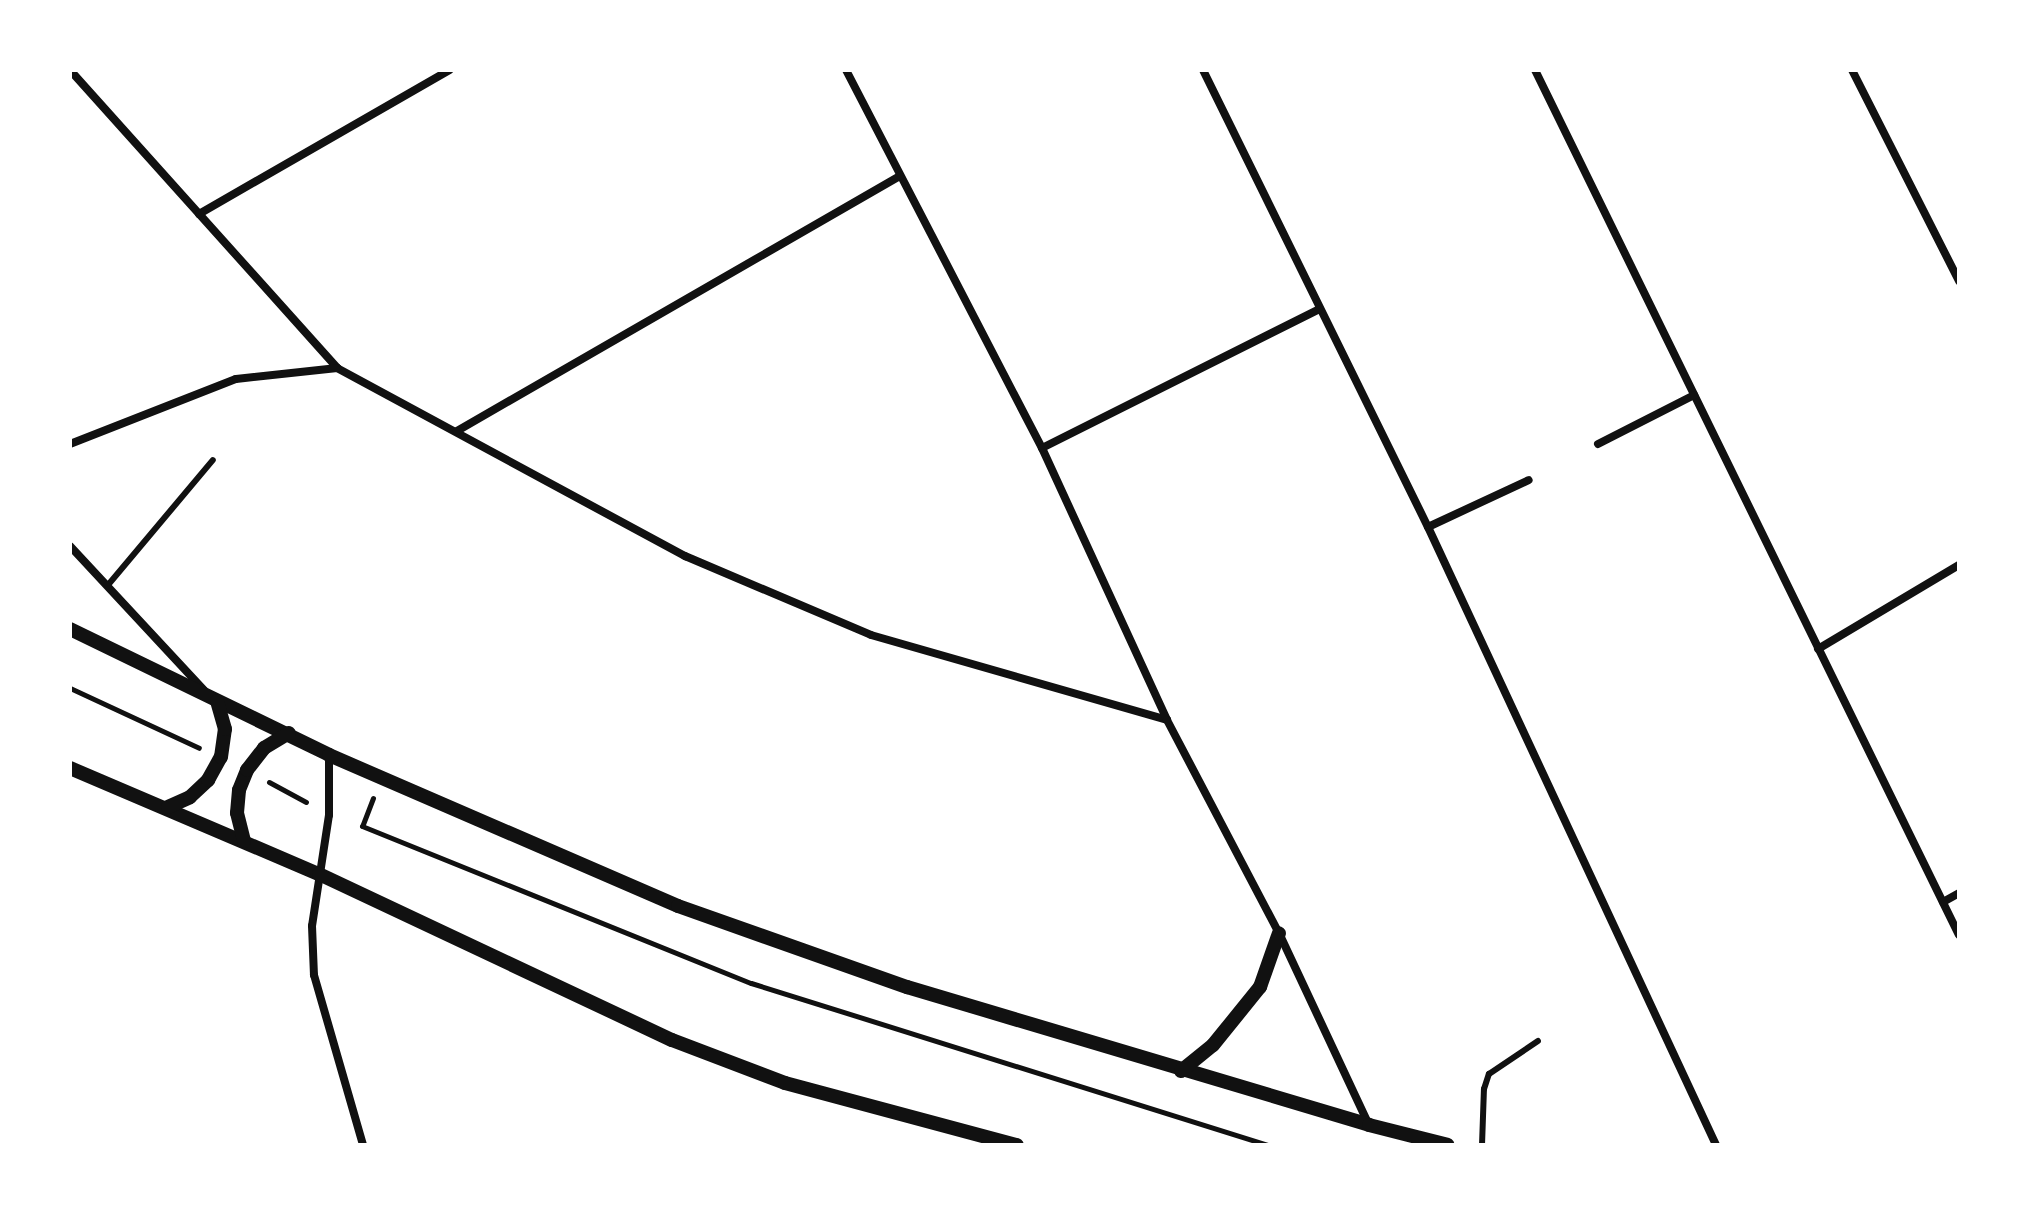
<!DOCTYPE html>
<style>
body{margin:0}
#map{position:relative;width:2029px;height:1215px;overflow:hidden;background:#fff;font-family:"Nunito Sans",sans-serif}
div>[style]{position:absolute}
.path>*{height:5px;margin:-2.5px;padding:0 2.5px;transform-origin:2.5px;border-radius:2.5px;background:#111}
.service>*{height:6px;margin:-3px;padding:0 3px;transform-origin:3px;border-radius:3px;background:#111}
.minor>*{height:8px;margin:-4px;padding:0 4px;transform-origin:4px;border-radius:4px;background:#111}
.tertiary>*{height:14px;margin:-7px;padding:0 7px;transform-origin:7px;border-radius:7px;background:#111}
span{translate:-50% -50%;white-space:nowrap;text-align:center;line-height:1.15;-webkit-text-stroke:8px #fff;paint-order:stroke}
.frame{position:absolute;inset:0;border:72px solid #fff;pointer-events:none}
</style>
<div id="map">
<div class="path">
<div style="left:70px;top:688px;width:142px;rotate:24.9deg"></div>
<div style="left:269px;top:782px;width:42px;rotate:28.4deg"></div>
<div style="left:373px;top:798px;width:30px;rotate:111deg"></div>
<div style="left:362px;top:826px;width:419px;rotate:22deg"></div>
<div style="left:751px;top:983px;width:542px;rotate:17.4deg"></div>
</div>
<div class="service">
<div style="left:108px;top:585px;width:163px;rotate:-50deg"></div>
<div style="left:1482px;top:1145px;width:56px;rotate:-88deg"></div>
<div style="left:1484px;top:1089px;width:16px;rotate:-72deg"></div>
<div style="left:1489px;top:1074px;width:59px;rotate:-34deg"></div>
</div>
<div class="minor">
<div style="left:70px;top:70px;width:400px;rotate:48.1deg"></div>
<div style="left:337px;top:368px;width:396px;rotate:28.4deg"></div>
<div style="left:685px;top:556px;width:202px;rotate:23deg"></div>
<div style="left:871px;top:635px;width:308px;rotate:16deg"></div>
<div style="left:846px;top:70px;width:426px;rotate:62.6deg"></div>
<div style="left:1042px;top:448px;width:299px;rotate:65.3deg"></div>
<div style="left:1167px;top:720px;width:241px;rotate:62.3deg"></div>
<div style="left:1279px;top:933px;width:212px;rotate:64.9deg"></div>
<div style="left:1203px;top:70px;width:509px;rotate:63.79deg"></div>
<div style="left:1428px;top:527px;width:682px;rotate:65.01deg"></div>
<div style="left:1535px;top:70px;width:963px;rotate:63.89deg"></div>
<div style="left:1852px;top:70px;width:237px;rotate:63.1deg"></div>
<div style="left:199px;top:214px;width:289px;rotate:-29.9deg"></div>
<div style="left:457px;top:431px;width:511px;rotate:-29.93deg"></div>
<div style="left:70px;top:444px;width:178px;rotate:-21.4deg"></div>
<div style="left:236px;top:379px;width:102px;rotate:-6.2deg"></div>
<div style="left:1598px;top:444px;width:108px;rotate:-27deg"></div>
<div style="left:1042px;top:448px;width:309px;rotate:-26.6deg"></div>
<div style="left:1428px;top:527px;width:111px;rotate:-25deg"></div>
<div style="left:70px;top:546px;width:197px;rotate:47.1deg"></div>
<div style="left:1818px;top:649px;width:164px;rotate:-30.8deg"></div>
<div style="left:329px;top:755px;width:60px;rotate:90deg"></div>
<div style="left:329px;top:815px;width:112px;rotate:98.7deg"></div>
<div style="left:312px;top:926px;width:49px;rotate:87.7deg"></div>
<div style="left:314px;top:975px;width:177px;rotate:73.9deg"></div>
<div style="left:1943px;top:902px;width:18px;rotate:-29deg"></div>
</div>
<div class="tertiary">
<div style="left:70px;top:629px;width:288px;rotate:25.9deg"></div>
<div style="left:329px;top:755px;width:380px;rotate:23.4deg"></div>
<div style="left:678px;top:906px;width:243px;rotate:19.5deg"></div>
<div style="left:907px;top:987px;width:482px;rotate:16.6deg"></div>
<div style="left:1369px;top:1125px;width:81px;rotate:14.2deg"></div>
<div style="left:70px;top:768px;width:271px;rotate:23.1deg"></div>
<div style="left:319px;top:874px;width:390px;rotate:25.2deg"></div>
<div style="left:672px;top:1040px;width:121px;rotate:20.8deg"></div>
<div style="left:785px;top:1083px;width:240px;rotate:15deg"></div>
<div style="left:168px;top:807px;width:24px;rotate:-24deg"></div>
<div style="left:190px;top:797px;width:25px;rotate:-43deg"></div>
<div style="left:208px;top:780px;width:26px;rotate:-61deg"></div>
<div style="left:221px;top:757px;width:28px;rotate:-82deg"></div>
<div style="left:225px;top:729px;width:29px;rotate:-106deg"></div>
<div style="left:244px;top:841px;width:29px;rotate:-104deg"></div>
<div style="left:237px;top:813px;width:23px;rotate:-85deg"></div>
<div style="left:239px;top:790px;width:22px;rotate:-68deg"></div>
<div style="left:247px;top:770px;width:28px;rotate:-52deg"></div>
<div style="left:264px;top:748px;width:29px;rotate:-31deg"></div>
<div style="left:1181px;top:1071px;width:41px;rotate:-39.1deg"></div>
<div style="left:1213px;top:1045px;width:75px;rotate:-51deg"></div>
<div style="left:1260px;top:987px;width:57px;rotate:-70.6deg"></div>
</div>
<div class="frame"></div>
</div>
